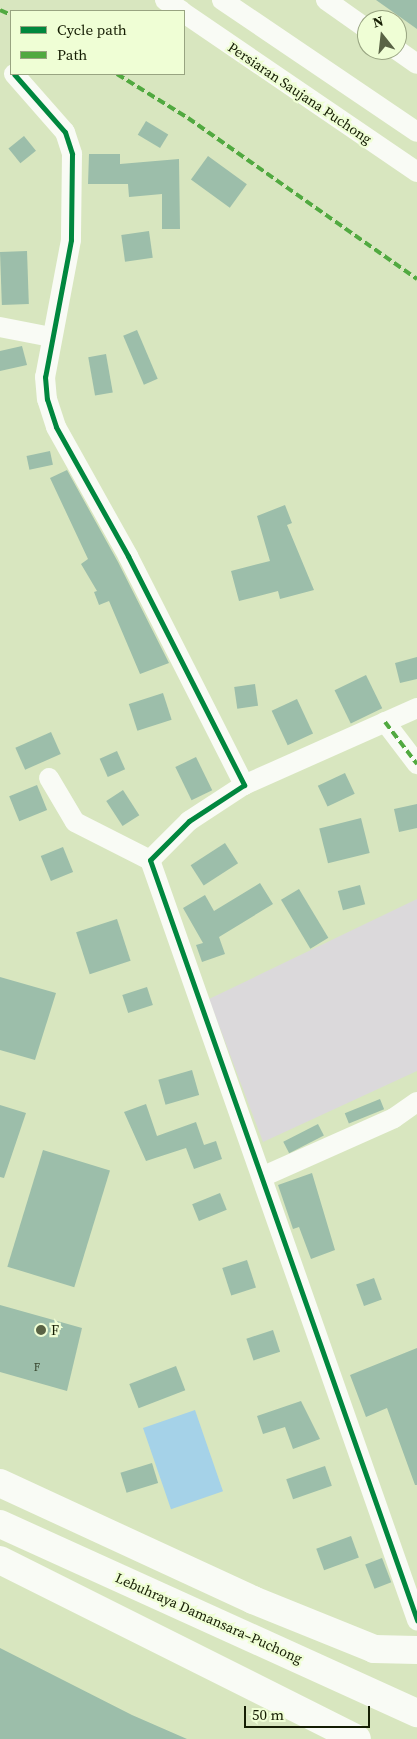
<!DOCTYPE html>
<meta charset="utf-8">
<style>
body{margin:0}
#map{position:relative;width:417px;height:1739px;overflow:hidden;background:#d8e6bf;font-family:"Source Serif 4",serif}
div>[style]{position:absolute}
.green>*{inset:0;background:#dbd9db}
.water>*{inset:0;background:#a5d2e8;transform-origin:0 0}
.building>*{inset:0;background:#9cbeaa;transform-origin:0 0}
.minor>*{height:20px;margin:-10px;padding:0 10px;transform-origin:10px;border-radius:10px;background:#f9fbf5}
.highway>*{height:28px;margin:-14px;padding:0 14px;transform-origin:14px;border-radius:14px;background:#f9fbf5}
.quiet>*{height:4px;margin-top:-2px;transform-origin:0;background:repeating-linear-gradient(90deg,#51a940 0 8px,transparent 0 12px)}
.cycleway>*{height:5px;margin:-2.5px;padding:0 2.5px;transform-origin:2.5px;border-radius:2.5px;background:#00873e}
.dots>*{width:14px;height:14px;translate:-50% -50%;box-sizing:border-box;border:2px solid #effed5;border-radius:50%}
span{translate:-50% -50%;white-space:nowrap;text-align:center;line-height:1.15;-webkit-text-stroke:4.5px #effed5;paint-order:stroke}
.number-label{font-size:11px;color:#37452d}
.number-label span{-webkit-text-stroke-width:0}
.street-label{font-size:14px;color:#151d03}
.poi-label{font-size:14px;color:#151d03}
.left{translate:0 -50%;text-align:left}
.legend{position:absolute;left:10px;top:10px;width:175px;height:65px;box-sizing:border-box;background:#effed5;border:1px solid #98a481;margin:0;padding:6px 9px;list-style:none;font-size:15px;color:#151d03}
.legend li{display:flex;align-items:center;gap:10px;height:25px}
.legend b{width:25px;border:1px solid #98a481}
.north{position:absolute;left:357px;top:10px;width:50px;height:50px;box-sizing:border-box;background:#effed5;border:1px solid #98a481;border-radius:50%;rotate:344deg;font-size:14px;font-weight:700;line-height:20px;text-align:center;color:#151d03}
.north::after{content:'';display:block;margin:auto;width:18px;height:22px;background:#596345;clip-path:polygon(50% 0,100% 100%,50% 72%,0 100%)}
.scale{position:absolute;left:244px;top:1706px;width:126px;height:22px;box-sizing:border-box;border:2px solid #151d03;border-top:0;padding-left:6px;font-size:15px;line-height:18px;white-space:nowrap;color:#151d03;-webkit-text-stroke:4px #effed5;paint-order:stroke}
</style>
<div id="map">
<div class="green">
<div style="clip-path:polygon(417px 899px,417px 1071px,263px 1142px,209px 999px)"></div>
</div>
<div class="water">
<div style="left:195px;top:1410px;width:86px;height:55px;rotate:71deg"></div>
</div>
<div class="building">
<div style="clip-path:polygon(376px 0,417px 0,417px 29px)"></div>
<div style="left:146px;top:121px;width:26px;height:16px;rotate:31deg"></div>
<div style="left:24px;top:136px;width:19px;height:20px;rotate:51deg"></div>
<div style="clip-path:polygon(89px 154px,120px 154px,120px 164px,179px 159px,180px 229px,162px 229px,162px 194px,129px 197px,128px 184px,88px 184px)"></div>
<div style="left:208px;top:156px;width:48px;height:29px;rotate:36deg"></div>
<div style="left:149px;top:231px;width:27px;height:28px;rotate:82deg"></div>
<div style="left:27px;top:251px;width:53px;height:27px;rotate:88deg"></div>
<div style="left:137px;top:330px;width:53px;height:15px;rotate:67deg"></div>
<div style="clip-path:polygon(22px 346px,27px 365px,0 371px,0 351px)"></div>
<div style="left:106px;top:354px;width:39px;height:18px;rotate:80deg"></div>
<div style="left:50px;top:451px;width:14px;height:24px;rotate:78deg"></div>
<div style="clip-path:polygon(67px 470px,118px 562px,169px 663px,140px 674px,109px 601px,99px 605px,94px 592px,97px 591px,81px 564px,88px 559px,50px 478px)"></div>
<div style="clip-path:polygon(285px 505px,292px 523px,287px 525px,314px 590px,280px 599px,278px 591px,239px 601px,231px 571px,270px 561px,257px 516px)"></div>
<div style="clip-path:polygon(417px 657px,417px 679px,400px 683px,395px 663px)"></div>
<div style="left:366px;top:675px;width:37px;height:35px;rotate:64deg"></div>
<div style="left:255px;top:684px;width:22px;height:21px;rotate:82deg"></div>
<div style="left:163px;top:693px;width:28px;height:36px;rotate:72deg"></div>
<div style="left:297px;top:699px;width:38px;height:28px;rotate:65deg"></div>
<div style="left:51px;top:732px;width:24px;height:39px;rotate:66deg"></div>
<div style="left:117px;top:751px;width:20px;height:19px;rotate:66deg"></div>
<div style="left:196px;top:757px;width:37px;height:23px;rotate:64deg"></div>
<div style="left:345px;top:773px;width:23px;height:30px;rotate:65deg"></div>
<div style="left:37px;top:785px;width:27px;height:30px;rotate:68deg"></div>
<div style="left:123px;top:790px;width:30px;height:20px;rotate:57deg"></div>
<div style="clip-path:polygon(417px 804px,417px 828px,399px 832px,394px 809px)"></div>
<div style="left:361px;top:818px;width:36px;height:43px;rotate:76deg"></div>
<div style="left:225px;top:843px;width:24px;height:41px;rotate:57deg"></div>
<div style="left:63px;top:847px;width:27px;height:24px;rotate:68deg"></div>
<div style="clip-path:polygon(260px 883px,273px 904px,219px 937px,225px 954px,202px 962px,196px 945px,203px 943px,183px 908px,205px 895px,214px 911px)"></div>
<div style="left:360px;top:885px;width:20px;height:23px;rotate:75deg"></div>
<div style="left:299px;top:889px;width:57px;height:21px;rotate:59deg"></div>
<div style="left:117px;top:919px;width:44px;height:43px;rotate:72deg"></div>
<div style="clip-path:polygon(0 977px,56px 993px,35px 1060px,0 1050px)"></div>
<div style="left:147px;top:987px;width:19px;height:26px;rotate:72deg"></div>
<div style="left:192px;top:1070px;width:26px;height:35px;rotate:74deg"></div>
<div style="left:380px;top:1099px;width:11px;height:38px;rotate:68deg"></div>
<div style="clip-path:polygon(146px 1104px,157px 1136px,196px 1122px,204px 1145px,216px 1141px,222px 1159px,194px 1169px,186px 1148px,146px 1161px,124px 1112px)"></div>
<div style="clip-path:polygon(0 1105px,26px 1113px,4px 1178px,0 1177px)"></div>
<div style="left:318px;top:1124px;width:13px;height:39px;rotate:63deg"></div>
<div style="left:43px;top:1150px;width:70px;height:122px;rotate:17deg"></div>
<div style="clip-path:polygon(312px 1173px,335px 1250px,311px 1259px,299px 1227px,293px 1229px,278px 1185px)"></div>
<div style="left:220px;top:1193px;width:18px;height:30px;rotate:68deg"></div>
<div style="left:247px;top:1260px;width:29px;height:26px;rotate:72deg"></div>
<div style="left:374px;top:1278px;width:23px;height:19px;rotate:70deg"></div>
<div style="clip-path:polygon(0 1305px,82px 1328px,67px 1391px,0 1372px)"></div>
<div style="left:273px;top:1330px;width:23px;height:28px;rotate:72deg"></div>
<div style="clip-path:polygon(417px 1348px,417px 1485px,415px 1485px,387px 1408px,366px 1417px,350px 1375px)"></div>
<div style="left:176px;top:1366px;width:26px;height:50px;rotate:69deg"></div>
<div style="clip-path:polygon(301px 1401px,320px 1439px,293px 1449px,285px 1427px,263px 1434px,257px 1416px)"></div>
<div style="left:152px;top:1463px;width:21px;height:33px;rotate:73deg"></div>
<div style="left:325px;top:1466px;width:21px;height:41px;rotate:71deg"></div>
<div style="left:351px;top:1536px;width:23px;height:37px;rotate:70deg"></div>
<div style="left:382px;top:1558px;width:26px;height:18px;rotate:69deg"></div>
<div style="clip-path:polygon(0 1648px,132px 1715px,187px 1739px,0 1739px)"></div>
</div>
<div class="minor">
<div style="left:165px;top:0;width:20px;rotate:33deg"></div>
<div style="left:222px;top:0;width:235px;rotate:34.1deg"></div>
<div style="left:326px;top:0;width:50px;rotate:35.3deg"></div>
<div style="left:184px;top:13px;width:282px;rotate:34.3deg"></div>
<div style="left:397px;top:50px;width:24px;rotate:35deg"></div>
<div style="left:14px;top:74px;width:77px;rotate:48.7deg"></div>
<div style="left:65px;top:132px;width:23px;rotate:72deg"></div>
<div style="left:72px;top:154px;width:86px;rotate:90.7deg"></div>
<div style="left:71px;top:240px;width:139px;rotate:100.7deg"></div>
<div style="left:45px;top:377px;width:22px;rotate:85deg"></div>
<div style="left:47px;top:399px;width:29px;rotate:72deg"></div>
<div style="left:56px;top:427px;width:148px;rotate:60.8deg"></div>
<div style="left:128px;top:556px;width:257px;rotate:63.1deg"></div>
<div style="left:244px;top:785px;width:66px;rotate:146.8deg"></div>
<div style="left:189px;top:821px;width:55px;rotate:135deg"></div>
<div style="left:150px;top:860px;width:806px;rotate:70.64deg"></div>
<div style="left:0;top:327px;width:52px;rotate:11.1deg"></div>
<div style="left:385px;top:722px;width:53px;rotate:52.7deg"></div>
<div style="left:49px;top:778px;width:51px;rotate:59.4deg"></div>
<div style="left:75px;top:822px;width:84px;rotate:26.9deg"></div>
<div style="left:244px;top:785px;width:189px;rotate:-24deg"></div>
<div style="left:264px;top:1176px;width:142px;rotate:-24deg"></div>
<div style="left:394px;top:1118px;width:28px;rotate:-35deg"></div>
</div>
<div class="highway">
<div style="left:0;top:1483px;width:279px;rotate:24.8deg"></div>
<div style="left:253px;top:1600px;width:131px;rotate:22deg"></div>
<div style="left:374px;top:1649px;width:43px;rotate:1.3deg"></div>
<div style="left:0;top:1524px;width:458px;rotate:24.4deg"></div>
<div style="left:0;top:1560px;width:399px;rotate:26.6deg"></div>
</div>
<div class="quiet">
<div style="left:0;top:10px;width:12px;rotate:24deg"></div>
<div style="left:117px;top:74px;width:84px;rotate:31.8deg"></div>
<div style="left:188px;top:118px;width:280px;rotate:35.1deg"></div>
<div style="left:385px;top:722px;width:53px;rotate:52.7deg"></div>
</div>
<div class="cycleway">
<div style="left:14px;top:74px;width:77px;rotate:48.7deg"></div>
<div style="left:65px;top:132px;width:23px;rotate:72deg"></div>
<div style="left:72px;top:154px;width:86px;rotate:90.7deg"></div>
<div style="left:71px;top:240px;width:139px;rotate:100.7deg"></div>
<div style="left:45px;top:377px;width:22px;rotate:85deg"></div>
<div style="left:47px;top:399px;width:29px;rotate:72deg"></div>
<div style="left:56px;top:427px;width:148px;rotate:60.8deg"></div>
<div style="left:128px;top:556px;width:257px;rotate:63.1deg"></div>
<div style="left:244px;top:785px;width:66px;rotate:146.8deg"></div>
<div style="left:189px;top:821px;width:55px;rotate:135deg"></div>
<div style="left:150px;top:860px;width:806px;rotate:70.64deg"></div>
</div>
<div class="dots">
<div style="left:41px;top:1330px;background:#596345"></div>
</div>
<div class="number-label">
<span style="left:37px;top:1368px">F</span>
</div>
<div class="street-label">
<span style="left:300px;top:93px;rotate:34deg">Persiaran Saujana Puchong</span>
<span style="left:209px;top:1618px;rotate:24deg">Lebuhraya Damansara–Puchong</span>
</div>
<div class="poi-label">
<span class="left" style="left:51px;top:1330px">F</span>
</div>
<ul class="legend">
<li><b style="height:6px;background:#00873e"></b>Cycle path</li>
<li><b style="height:6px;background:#51a940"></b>Path</li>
</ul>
<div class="north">N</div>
<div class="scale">50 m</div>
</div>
